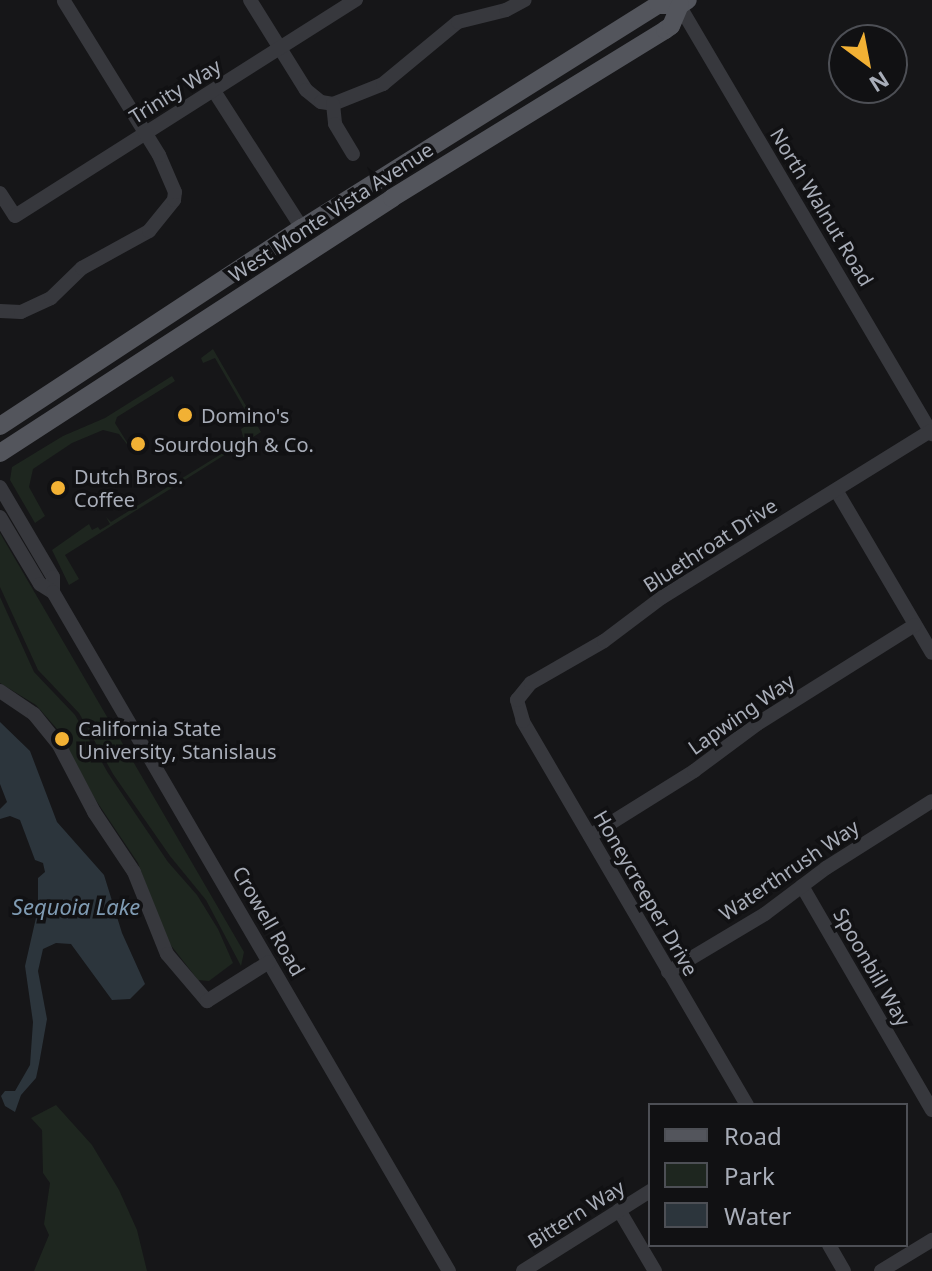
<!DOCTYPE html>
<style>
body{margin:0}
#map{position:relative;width:932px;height:1271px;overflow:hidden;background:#161618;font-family:"Noto Sans",sans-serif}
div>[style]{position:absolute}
.green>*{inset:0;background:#1e261f}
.water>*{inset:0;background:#2c353c}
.minor>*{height:14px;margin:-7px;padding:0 7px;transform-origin:7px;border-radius:7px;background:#37383d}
.major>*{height:18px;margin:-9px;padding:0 9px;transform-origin:9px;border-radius:9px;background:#53555c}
.dots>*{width:22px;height:22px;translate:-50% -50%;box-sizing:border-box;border:4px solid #111113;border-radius:50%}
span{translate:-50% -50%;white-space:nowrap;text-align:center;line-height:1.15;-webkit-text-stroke:7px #111113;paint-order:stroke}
.street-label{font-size:20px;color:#a8adb8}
.poi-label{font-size:20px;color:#a8adb8}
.left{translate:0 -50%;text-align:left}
.water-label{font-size:22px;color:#7f9bb3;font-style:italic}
.legend{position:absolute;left:648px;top:1103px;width:260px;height:144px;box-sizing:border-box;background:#111113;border:2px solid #4d4f55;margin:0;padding:10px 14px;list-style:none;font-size:24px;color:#a8adb8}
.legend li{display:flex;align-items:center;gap:16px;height:40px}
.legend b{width:40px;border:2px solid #4d4f55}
.north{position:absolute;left:828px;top:24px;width:80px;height:80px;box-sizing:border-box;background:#111113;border:2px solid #4d4f55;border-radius:50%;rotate:148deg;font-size:22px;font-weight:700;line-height:32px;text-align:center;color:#a8adb8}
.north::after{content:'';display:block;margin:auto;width:28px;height:36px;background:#f2b134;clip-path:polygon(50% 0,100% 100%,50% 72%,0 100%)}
</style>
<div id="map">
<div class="green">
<div style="clip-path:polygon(213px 349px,261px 432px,65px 555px,79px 579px,69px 585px,52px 550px,89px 524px,92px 530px,98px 527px,100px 530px,110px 524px,106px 517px,111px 522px,244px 440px,241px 429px,252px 422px,215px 358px,203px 363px,201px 358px)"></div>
<div style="clip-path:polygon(172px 376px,175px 381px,117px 417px,115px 423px,133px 452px,119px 434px,103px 430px,72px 443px,33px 469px,29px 487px,45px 516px,35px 523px,10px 480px,12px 467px,63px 436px,105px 418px)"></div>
<div style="clip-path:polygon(0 533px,244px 952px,241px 966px,206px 900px,170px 856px,113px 774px,79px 713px,38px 670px,0 587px)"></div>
<div style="clip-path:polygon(0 597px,34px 672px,75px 715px,108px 773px,168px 862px,197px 895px,218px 929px,233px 963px,209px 981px,198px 980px,166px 939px,138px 863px,95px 799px,58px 730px,36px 705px,0 683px)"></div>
<div style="clip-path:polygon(56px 1105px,92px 1145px,119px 1190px,137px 1230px,147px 1271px,34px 1271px,49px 1235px,44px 1224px,50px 1183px,43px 1173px,42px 1130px,31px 1118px)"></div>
</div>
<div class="water">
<div style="clip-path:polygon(0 722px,30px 751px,57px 822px,104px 875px,122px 933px,145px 984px,130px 999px,112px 1000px,71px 944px,56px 943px,43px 949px,38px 971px,47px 1019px,39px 1064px,36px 1078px,21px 1095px,15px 1112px,5px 1106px,1px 1096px,5px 1091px,15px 1091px,30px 1065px,33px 1022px,25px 966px,38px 909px,38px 878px,45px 872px,43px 863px,35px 860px,20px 820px,10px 816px,0 819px,0 809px,7px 802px,0 784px)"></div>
</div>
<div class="minor">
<div style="left:250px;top:0;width:106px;rotate:58.1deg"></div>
<div style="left:306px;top:90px;width:19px;rotate:39deg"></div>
<div style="left:321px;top:102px;width:12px;rotate:9deg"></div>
<div style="left:333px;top:104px;width:54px;rotate:-21.8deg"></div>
<div style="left:383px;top:84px;width:97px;rotate:-39.6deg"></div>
<div style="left:458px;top:22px;width:49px;rotate:-14deg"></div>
<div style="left:506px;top:10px;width:21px;rotate:-28deg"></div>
<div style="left:676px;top:0;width:504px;rotate:59.47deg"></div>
<div style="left:214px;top:91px;width:163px;rotate:57.3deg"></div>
<div style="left:333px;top:104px;width:20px;rotate:84deg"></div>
<div style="left:335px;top:124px;width:35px;rotate:59deg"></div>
<div style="left:0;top:193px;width:27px;rotate:57deg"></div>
<div style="left:15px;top:216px;width:404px;rotate:-32.4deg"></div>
<div style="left:0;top:311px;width:21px;rotate:3deg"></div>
<div style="left:21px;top:312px;width:33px;rotate:-25deg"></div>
<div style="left:51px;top:298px;width:43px;rotate:-44.1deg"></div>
<div style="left:82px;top:268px;width:77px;rotate:-28.9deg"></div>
<div style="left:149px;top:231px;width:40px;rotate:-51deg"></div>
<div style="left:174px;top:200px;width:8px;rotate:-83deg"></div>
<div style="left:175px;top:192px;width:40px;rotate:-113.4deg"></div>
<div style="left:159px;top:155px;width:181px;rotate:-121.7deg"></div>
<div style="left:0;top:487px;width:104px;rotate:59.5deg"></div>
<div style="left:53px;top:577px;width:15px;rotate:90deg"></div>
<div style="left:836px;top:490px;width:189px;rotate:59.5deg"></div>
<div style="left:0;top:517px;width:78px;rotate:59.2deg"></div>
<div style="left:40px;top:584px;width:15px;rotate:32deg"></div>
<div style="left:53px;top:592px;width:786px;rotate:59.75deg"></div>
<div style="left:0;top:691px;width:41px;rotate:34.1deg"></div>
<div style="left:34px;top:714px;width:40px;rotate:51deg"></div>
<div style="left:59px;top:745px;width:76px;rotate:62.4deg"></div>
<div style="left:94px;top:812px;width:72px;rotate:56.3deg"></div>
<div style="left:134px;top:872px;width:88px;rotate:68.1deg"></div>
<div style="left:167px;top:954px;width:62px;rotate:49.6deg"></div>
<div style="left:207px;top:1001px;width:73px;rotate:-32.2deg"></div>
<div style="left:590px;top:836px;width:123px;rotate:-32deg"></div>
<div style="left:694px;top:771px;width:79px;rotate:-36.7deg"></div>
<div style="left:757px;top:724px;width:186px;rotate:-32.1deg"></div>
<div style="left:802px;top:886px;width:259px;rotate:59.9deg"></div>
<div style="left:668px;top:972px;width:113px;rotate:-30.9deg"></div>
<div style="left:765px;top:914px;width:76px;rotate:-37deg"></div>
<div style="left:826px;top:868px;width:125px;rotate:-32.3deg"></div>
<div style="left:747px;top:1105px;width:445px;rotate:-120.3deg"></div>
<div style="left:523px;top:721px;width:22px;rotate:-106deg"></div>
<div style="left:517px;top:700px;width:22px;rotate:-51deg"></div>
<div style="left:531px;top:683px;width:84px;rotate:-29.9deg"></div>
<div style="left:604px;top:641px;width:71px;rotate:-37deg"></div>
<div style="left:661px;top:598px;width:317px;rotate:-31.8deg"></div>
<div style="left:619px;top:1210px;width:71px;rotate:59.5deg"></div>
<div style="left:829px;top:1245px;width:30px;rotate:60deg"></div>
<div style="left:523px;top:1271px;width:150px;rotate:-32.2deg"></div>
<div style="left:881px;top:1271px;width:60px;rotate:-31.3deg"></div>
</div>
<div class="major">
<div style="left:0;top:426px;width:361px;rotate:-33.3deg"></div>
<div style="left:302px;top:228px;width:420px;rotate:-32.1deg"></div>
<div style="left:658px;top:5px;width:22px"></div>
<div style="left:680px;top:5px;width:9px;rotate:-32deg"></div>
<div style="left:0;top:453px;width:468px;rotate:-33deg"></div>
<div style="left:392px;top:198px;width:321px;rotate:-31.6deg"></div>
<div style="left:665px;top:30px;width:7px;rotate:-34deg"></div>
<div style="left:671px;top:26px;width:23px;rotate:-67deg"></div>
</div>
<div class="dots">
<div style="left:185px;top:415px;background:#f2b134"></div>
<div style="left:138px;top:444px;background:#f2b134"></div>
<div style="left:58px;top:488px;background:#f2b134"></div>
<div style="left:62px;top:739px;background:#f2b134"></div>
</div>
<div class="street-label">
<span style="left:175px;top:91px;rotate:-32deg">Trinity Way</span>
<span style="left:822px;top:207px;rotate:59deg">North Walnut Road</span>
<span style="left:331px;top:212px;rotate:-33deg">West Monte Vista Avenue</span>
<span style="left:710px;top:545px;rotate:-33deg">Bluethroat Drive</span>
<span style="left:741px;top:714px;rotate:-35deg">Lapwing Way</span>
<span style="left:789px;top:870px;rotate:-34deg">Waterthrush Way</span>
<span style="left:646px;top:893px;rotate:60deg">Honeycreeper Drive</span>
<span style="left:269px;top:921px;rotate:60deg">Crowell Road</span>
<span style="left:872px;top:967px;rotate:60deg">Spoonbill Way</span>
<span style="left:576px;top:1214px;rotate:-32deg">Bittern Way</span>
</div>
<div class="poi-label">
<span class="left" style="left:201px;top:415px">Domino's</span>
<span class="left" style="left:154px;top:444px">Sourdough &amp; Co.</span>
<span class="left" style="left:74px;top:488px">Dutch Bros.<br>Coffee</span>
<span class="left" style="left:78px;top:740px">California State<br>University, Stanislaus</span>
</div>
<div class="water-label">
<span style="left:76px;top:907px">Sequoia Lake</span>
</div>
<ul class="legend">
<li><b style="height:10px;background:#53555c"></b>Road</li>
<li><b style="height:22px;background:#1e261f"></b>Park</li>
<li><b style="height:22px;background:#2c353c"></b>Water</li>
</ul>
<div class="north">N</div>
</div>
